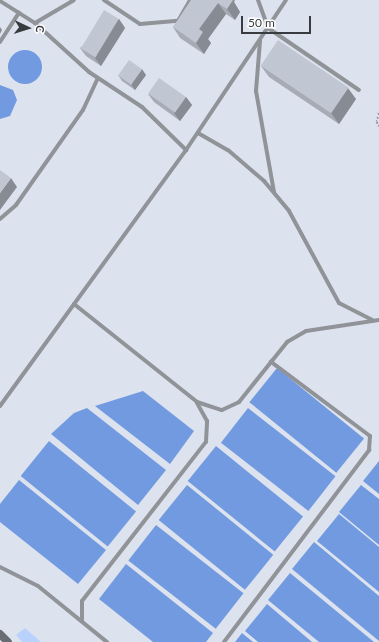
<!DOCTYPE html>
<meta charset="utf-8">
<style>
body{margin:0}
#map{position:relative;width:379px;height:642px;overflow:hidden;background:#dde3ee;font-family:Lato,sans-serif}
div>[style]{position:absolute}
.green>*{inset:0;background:#b8d1fd}
.water>*{inset:0;background:#729ae0;transform-origin:0 0}
.round{border-radius:50%}
.path>*{height:1.5px;margin-top:-0.75px;transform-origin:0;background:repeating-linear-gradient(90deg,#969ba3 0 2px,transparent 0 4px)}
.service>*{height:4px;margin:-2px;padding:0 2px;transform-origin:2px;border-radius:2px;background:#909397}
.secondary>*{height:8px;margin:-4px;padding:0 4px;transform-origin:4px;border-radius:4px;background:#696d73}
.wall>*{inset:0;background:#a6abb5}
.shaded-wall>*{inset:0;background:#878b93}
.building>*{inset:0;background:#c1c7d2;transform-origin:0 0}
span{translate:-50% -50%;white-space:nowrap;text-align:center;line-height:1.15;-webkit-text-stroke:3px #fff;paint-order:stroke}
.north{position:absolute;left:8px;top:8px;width:40px;height:40px;-webkit-text-stroke:3px #fff;paint-order:stroke;rotate:94deg;font-size:11px;font-weight:700;line-height:16px;text-align:center;color:#383b3f}
.north::after{content:'';display:block;margin:auto;width:14px;height:18px;background:#383b3f;clip-path:polygon(50% 0,100% 100%,50% 72%,0 100%)}
.scale{position:absolute;left:241px;top:16px;width:70px;height:18px;box-sizing:border-box;border:2px solid #383b3f;border-top:0;padding-left:5px;font-size:12px;line-height:14px;white-space:nowrap;color:#383b3f;-webkit-text-stroke:3px #fff;paint-order:stroke}
</style>
<div id="map">
<div class="green">
<div style="clip-path:polygon(25px 628px,41px 642px,22px 642px,16px 635px)"></div>
</div>
<div class="water">
<div class="round" style="left:8px;top:50px;width:34px;height:34px"></div>
<div style="clip-path:polygon(0 85px,13px 90px,17px 100px,10px 116px,0 119px)"></div>
<div style="left:277px;top:368px;width:112px;height:44px;rotate:39deg"></div>
<div style="clip-path:polygon(143px 391px,194px 431px,170px 464px,95px 406px)"></div>
<div style="clip-path:polygon(87px 408px,166px 470px,138px 505px,51px 434px,74px 413px)"></div>
<div style="left:248px;top:408px;width:111px;height:44px;rotate:38deg"></div>
<div style="left:49px;top:441px;width:112px;height:45px;rotate:39deg"></div>
<div style="left:216px;top:446px;width:112px;height:45px;rotate:39deg"></div>
<div style="clip-path:polygon(379px 461px,379px 494px,363px 481px)"></div>
<div style="clip-path:polygon(19px 480px,106px 550px,78px 584px,0 522px,0 504px)"></div>
<div style="left:187px;top:485px;width:111px;height:45px;rotate:39deg"></div>
<div style="clip-path:polygon(361px 485px,379px 499px,379px 545px,339px 512px)"></div>
<div style="clip-path:polygon(339px 514px,379px 547px,379px 592px,317px 541px)"></div>
<div style="left:156px;top:525px;width:111px;height:45px;rotate:38deg"></div>
<div style="clip-path:polygon(314px 542px,379px 596px,379px 641px,292px 569px)"></div>
<div style="clip-path:polygon(126px 564px,213px 633px,206px 642px,153px 642px,99px 599px)"></div>
<div style="clip-path:polygon(290px 573px,374px 642px,319px 642px,268px 600px)"></div>
<div style="clip-path:polygon(267px 604px,312px 642px,258px 642px,245px 631px)"></div>
<div style="clip-path:polygon(242px 633px,253px 642px,235px 642px)"></div>
</div>
<div class="path">
<div style="left:379px;top:113px;width:9px;rotate:103deg"></div>
<div style="left:377px;top:122px;width:5px;rotate:68deg"></div>
</div>
<div class="service">
<div style="left:104px;top:0;width:43px;rotate:33.7deg"></div>
<div style="left:140px;top:24px;width:38px;rotate:-5deg"></div>
<div style="left:178px;top:21px;width:24px;rotate:-60deg"></div>
<div style="left:258px;top:0;width:30px;rotate:70deg"></div>
<div style="left:268px;top:28px;width:110px;rotate:34.3deg"></div>
<div style="left:0;top:1px;width:41px;rotate:32.2deg"></div>
<div style="left:35px;top:23px;width:73px;rotate:42.2deg"></div>
<div style="left:89px;top:72px;width:64px;rotate:33.4deg"></div>
<div style="left:142px;top:107px;width:62px;rotate:44.3deg"></div>
<div style="left:35px;top:23px;width:45px;rotate:-30.5deg"></div>
<div style="left:260px;top:41px;width:50px;rotate:94.6deg"></div>
<div style="left:256px;top:91px;width:103px;rotate:79.9deg"></div>
<div style="left:0;top:42px;width:35px;rotate:-57deg"></div>
<div style="left:198px;top:133px;width:34px;rotate:30deg"></div>
<div style="left:228px;top:150px;width:48px;rotate:40.7deg"></div>
<div style="left:264px;top:181px;width:39px;rotate:50deg"></div>
<div style="left:289px;top:211px;width:105px;rotate:61.5deg"></div>
<div style="left:339px;top:303px;width:38px;rotate:27deg"></div>
<div style="left:0;top:219px;width:21px;rotate:-41deg"></div>
<div style="left:16px;top:205px;width:116px;rotate:-54.8deg"></div>
<div style="left:83px;top:110px;width:35px;rotate:-65deg"></div>
<div style="left:74px;top:304px;width:157px;rotate:38.5deg"></div>
<div style="left:197px;top:402px;width:26px;rotate:18deg"></div>
<div style="left:222px;top:410px;width:19px;rotate:-25deg"></div>
<div style="left:239px;top:402px;width:77px;rotate:-51.3deg"></div>
<div style="left:287px;top:342px;width:22px;rotate:-30deg"></div>
<div style="left:306px;top:331px;width:74px;rotate:-8.6deg"></div>
<div style="left:0;top:406px;width:316px;rotate:-54deg"></div>
<div style="left:186px;top:150px;width:180px;rotate:-56.3deg"></div>
<div style="left:0;top:567px;width:42px;rotate:26.6deg"></div>
<div style="left:38px;top:586px;width:89px;rotate:39.1deg"></div>
<div style="left:82px;top:621px;width:20px;rotate:-90deg"></div>
<div style="left:82px;top:601px;width:202px;rotate:-52.1deg"></div>
<div style="left:206px;top:442px;width:21px;rotate:-87deg"></div>
<div style="left:207px;top:421px;width:21px;rotate:-119deg"></div>
<div style="left:224px;top:642px;width:241px;rotate:-52.9deg"></div>
<div style="left:369px;top:450px;width:14px;rotate:-86deg"></div>
<div style="left:370px;top:436px;width:124px;rotate:-143.2deg"></div>
</div>
<div class="secondary">
<div style="left:0;top:634px;width:11px;rotate:45deg"></div>
</div>
<div class="wall">
<div style="clip-path:polygon(191px 0,234px 2px,240px 12px,235px 20px,226px 14px,208px 39px,211px 43px,204px 54px,180px 38px,173px 27px)"></div>
<div style="clip-path:polygon(119px 19px,125px 28px,101px 66px,86px 56px,80px 48px)"></div>
<div style="clip-path:polygon(261px 66px,356px 99px,339px 124px,269px 77px)"></div>
<div style="clip-path:polygon(118px 75px,146px 75px,135px 90px,122px 81px)"></div>
<div style="clip-path:polygon(148px 94px,186px 97px,192px 105px,180px 121px,154px 102px)"></div>
</div>
<div class="shaded-wall">
<div style="clip-path:polygon(228px 0,235px 0,234px 2px,240px 12px,235px 20px,227px 9px)"></div>
<div style="clip-path:polygon(218px 3px,226px 14px,208px 39px,211px 43px,204px 54px,196px 43px,199px 29px)"></div>
<div style="clip-path:polygon(119px 19px,125px 28px,101px 66px,95px 58px)"></div>
<div style="clip-path:polygon(0 27px,2px 30px,0 34px)"></div>
<div style="clip-path:polygon(142px 69px,146px 75px,135px 90px,131px 84px)"></div>
<div style="clip-path:polygon(348px 88px,356px 99px,339px 124px,331px 113px)"></div>
<div style="clip-path:polygon(186px 97px,192px 105px,180px 121px,174px 113px)"></div>
<div style="clip-path:polygon(11px 178px,17px 187px,0 210px,0 193px)"></div>
</div>
<div class="building">
<div style="clip-path:polygon(191px 0,233px 0,227px 9px,218px 3px,199px 29px,203px 32px,196px 43px,173px 27px)"></div>
<div style="left:104px;top:10px;width:17px;height:45px;rotate:31deg"></div>
<div style="left:278px;top:40px;width:85px;height:31px;rotate:34deg"></div>
<div style="left:129px;top:60px;width:16px;height:19px;rotate:35deg"></div>
<div style="left:159px;top:78px;width:33px;height:19px;rotate:35deg"></div>
<div style="clip-path:polygon(0 170px,11px 178px,0 193px)"></div>
</div>
<div class="north">С</div>
<div class="scale">50 m</div>
</div>
